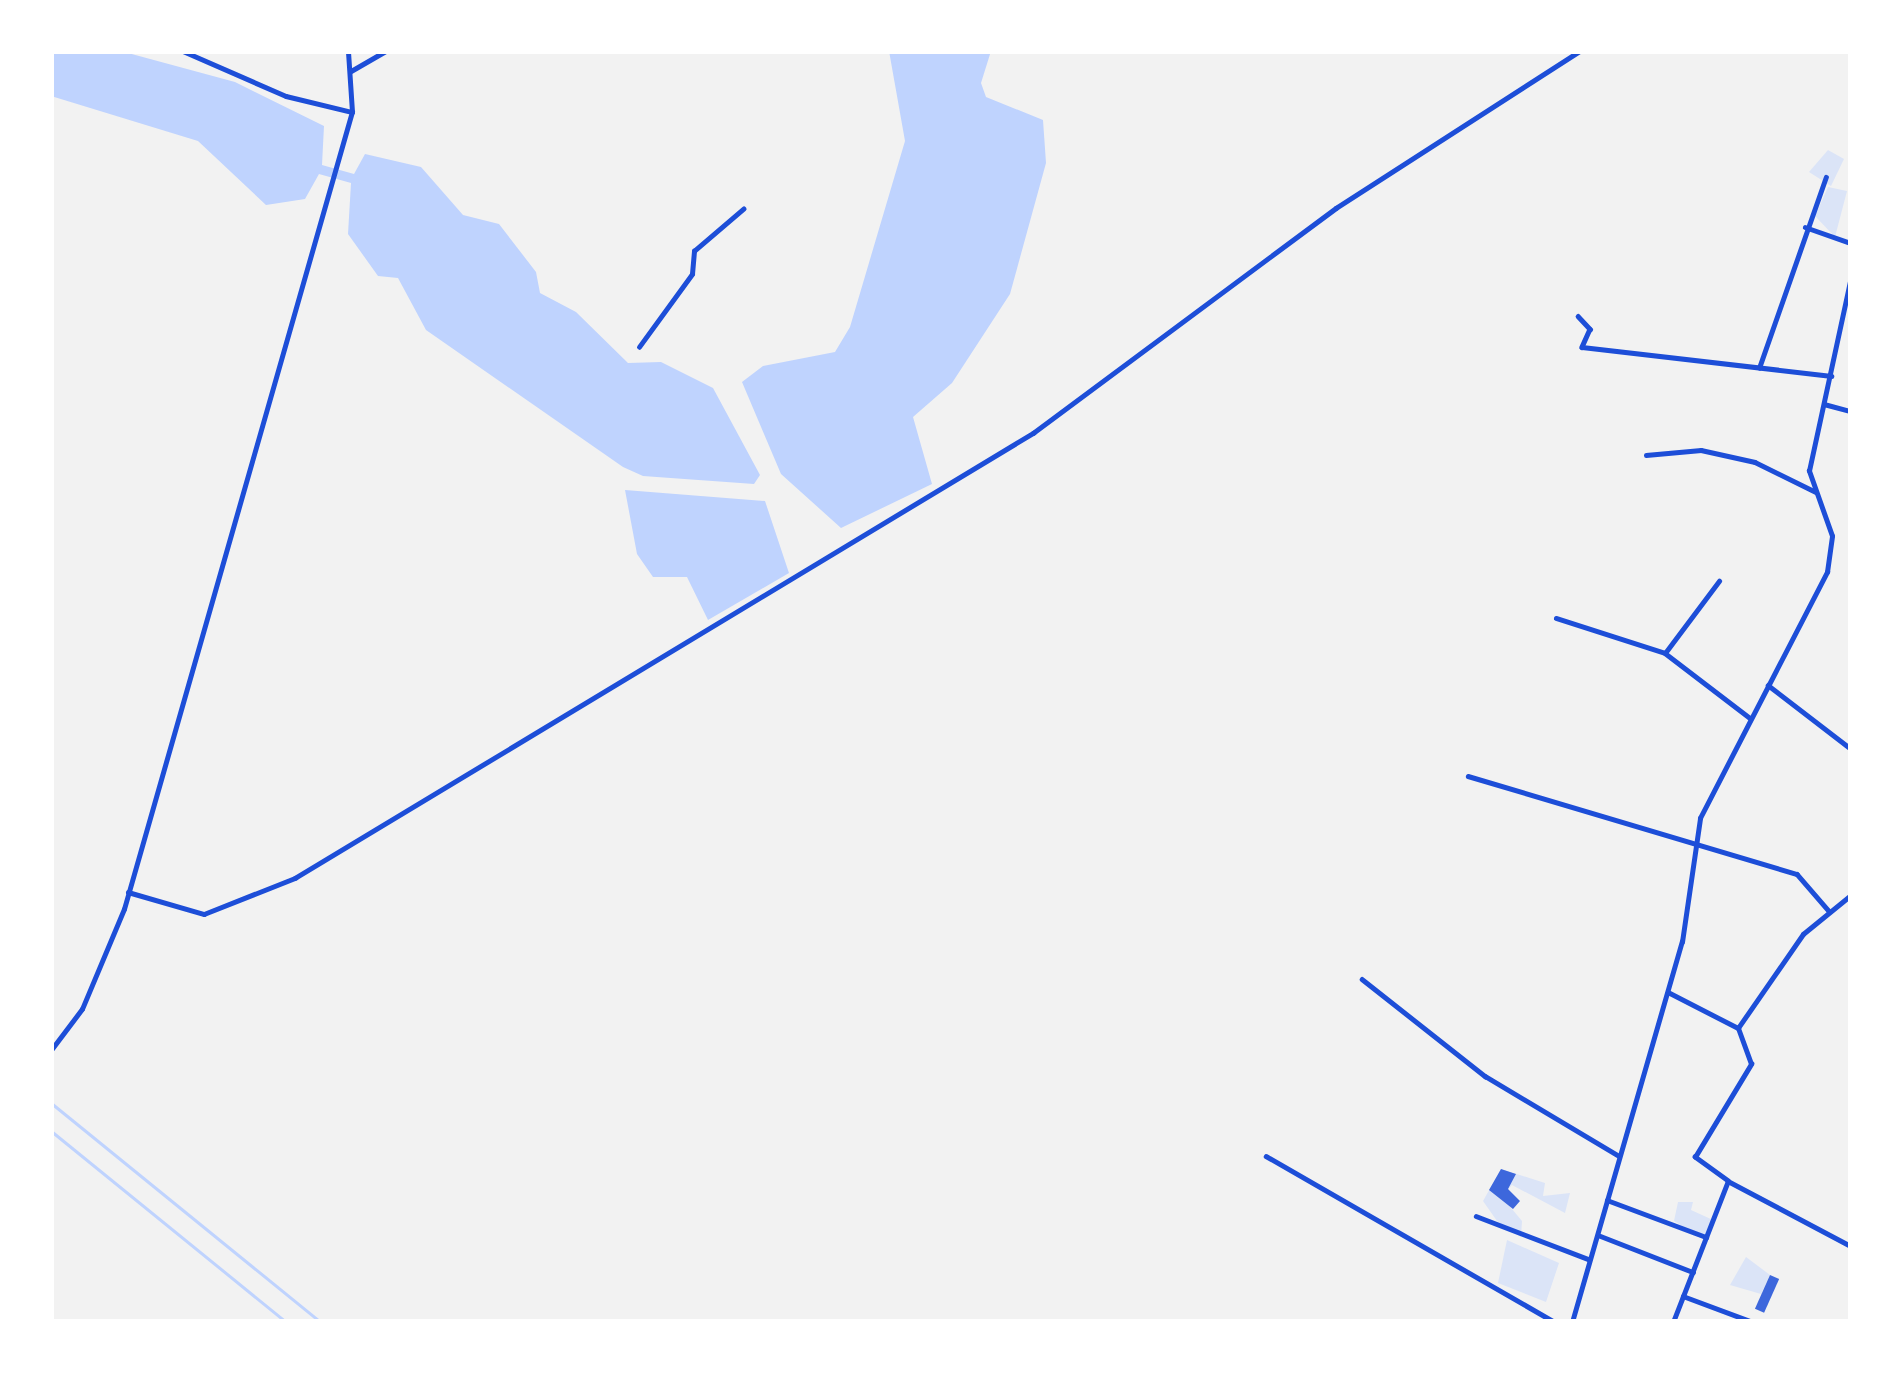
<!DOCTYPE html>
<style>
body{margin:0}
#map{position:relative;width:1902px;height:1373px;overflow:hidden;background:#f2f2f2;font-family:"Archivo Narrow",sans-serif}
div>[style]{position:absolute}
.green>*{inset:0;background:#dbe4f7}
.water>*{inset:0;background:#bfd3fe}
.stream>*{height:3px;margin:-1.5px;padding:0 1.5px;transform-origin:1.5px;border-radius:1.5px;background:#bfd3fe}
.building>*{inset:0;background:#3d67dc;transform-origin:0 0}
.minor>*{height:4.5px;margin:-2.25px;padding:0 2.25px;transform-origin:2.25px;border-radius:2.25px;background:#1d4ed8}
.tertiary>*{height:4.5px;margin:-2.25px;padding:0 2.25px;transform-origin:2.25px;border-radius:2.25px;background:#1d4ed8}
span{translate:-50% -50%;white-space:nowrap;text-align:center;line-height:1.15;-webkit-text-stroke:12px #fff;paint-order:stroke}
.frame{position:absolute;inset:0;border:54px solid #fff;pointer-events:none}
</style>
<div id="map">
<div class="green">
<div style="clip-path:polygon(1828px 150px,1844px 159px,1831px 186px,1809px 172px)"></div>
<div style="clip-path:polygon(1828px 187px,1847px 191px,1835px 237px,1815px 216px)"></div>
<div style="clip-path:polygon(1501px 1169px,1545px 1183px,1543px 1196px,1570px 1193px,1565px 1213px,1512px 1185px,1502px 1197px,1522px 1221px,1521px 1237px,1497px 1221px,1483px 1201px)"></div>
<div style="clip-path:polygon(1678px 1202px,1693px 1202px,1691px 1210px,1713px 1220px,1705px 1240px,1674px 1221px)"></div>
<div style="clip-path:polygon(1507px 1240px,1559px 1263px,1546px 1302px,1498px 1283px)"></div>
<div style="clip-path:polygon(1746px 1257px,1770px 1275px,1761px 1294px,1730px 1285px)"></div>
</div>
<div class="water">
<div style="clip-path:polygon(51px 51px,128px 53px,235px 82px,324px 126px,322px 165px,354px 174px,365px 154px,421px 167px,463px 215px,499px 224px,536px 272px,540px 293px,576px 312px,628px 363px,661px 362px,713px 388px,760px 475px,754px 484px,643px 476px,623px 467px,426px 330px,398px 278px,378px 276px,348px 234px,351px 183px,319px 174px,305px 199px,266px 205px,198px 141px,51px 96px)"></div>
<div style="clip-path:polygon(889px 51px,991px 51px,981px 83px,986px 97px,1043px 120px,1046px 163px,1010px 294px,952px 383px,913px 417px,932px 484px,841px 528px,781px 474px,742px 382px,763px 366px,835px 352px,850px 327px,905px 141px)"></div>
<div style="clip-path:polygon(625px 490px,765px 501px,789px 573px,708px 620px,687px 577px,653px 577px,637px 554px)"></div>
</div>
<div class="stream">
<div style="left:51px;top:1103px;width:347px;rotate:39.1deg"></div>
<div style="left:51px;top:1131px;width:303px;rotate:39.1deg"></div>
</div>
<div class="building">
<div style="clip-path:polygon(1501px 1169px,1516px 1174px,1508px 1189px,1520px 1201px,1513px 1209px,1489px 1190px)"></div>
<div style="left:1770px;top:1275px;width:10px;height:37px;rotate:24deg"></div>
</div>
<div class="minor">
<div style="left:351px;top:71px;width:39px;rotate:-30deg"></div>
<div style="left:1805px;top:227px;width:49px;rotate:19.2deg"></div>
<div style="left:1578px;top:316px;width:18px;rotate:47deg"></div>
<div style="left:1590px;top:329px;width:20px;rotate:114deg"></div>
<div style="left:1582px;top:347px;width:251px;rotate:6.6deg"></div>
<div style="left:639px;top:347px;width:90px;rotate:-54deg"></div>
<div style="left:692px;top:274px;width:23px;rotate:-85deg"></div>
<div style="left:694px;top:251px;width:65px;rotate:-40.6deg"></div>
<div style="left:1759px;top:368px;width:202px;rotate:-70.7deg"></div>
<div style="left:1824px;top:404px;width:28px;rotate:15deg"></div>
<div style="left:1646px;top:455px;width:55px;rotate:-5.2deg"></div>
<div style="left:1701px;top:450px;width:55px;rotate:12.5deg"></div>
<div style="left:1755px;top:462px;width:68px;rotate:26.2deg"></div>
<div style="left:1556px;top:618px;width:114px;rotate:17.8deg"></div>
<div style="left:1665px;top:653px;width:107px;rotate:37.4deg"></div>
<div style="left:1665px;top:653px;width:90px;rotate:-53.1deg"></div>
<div style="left:1768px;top:685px;width:105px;rotate:37.6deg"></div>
<div style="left:1468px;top:776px;width:343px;rotate:16.6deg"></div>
<div style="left:1797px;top:874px;width:49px;rotate:49.1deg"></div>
<div style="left:128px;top:892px;width:79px;rotate:16.1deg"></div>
<div style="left:204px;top:914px;width:98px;rotate:-21.6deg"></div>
<div style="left:295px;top:878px;width:862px;rotate:-31.09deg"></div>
<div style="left:1033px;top:433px;width:377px;rotate:-36.6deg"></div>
<div style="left:1336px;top:208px;width:290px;rotate:-32.8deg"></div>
<div style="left:1362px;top:979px;width:157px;rotate:38.3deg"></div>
<div style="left:1485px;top:1076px;width:156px;rotate:30.8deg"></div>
<div style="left:1668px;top:992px;width:79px;rotate:27.2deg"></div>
<div style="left:1266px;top:1156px;width:333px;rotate:29.9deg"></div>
<div style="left:1728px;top:1181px;width:139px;rotate:27.9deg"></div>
<div style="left:1607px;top:1200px;width:106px;rotate:20.5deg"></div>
<div style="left:1476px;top:1216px;width:120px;rotate:21deg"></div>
<div style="left:1598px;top:1235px;width:102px;rotate:21.3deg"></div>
<div style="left:1683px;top:1296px;width:75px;rotate:20.4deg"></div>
<div style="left:1572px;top:1322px;width:396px;rotate:-73.9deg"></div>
<div style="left:1682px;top:942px;width:125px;rotate:-81.7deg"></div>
<div style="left:1700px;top:818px;width:277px;rotate:-62.7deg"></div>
<div style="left:1827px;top:572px;width:36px;rotate:-82deg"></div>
<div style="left:1832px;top:536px;width:69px;rotate:-109.5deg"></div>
<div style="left:1809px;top:471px;width:198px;rotate:-77.8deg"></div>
<div style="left:1673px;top:1322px;width:151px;rotate:-68.7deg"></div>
<div style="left:1728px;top:1181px;width:41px;rotate:-144deg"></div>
<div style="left:1695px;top:1157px;width:109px;rotate:-58.9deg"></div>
<div style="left:1751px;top:1064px;width:38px;rotate:-110deg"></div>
<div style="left:1738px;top:1028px;width:114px;rotate:-55.3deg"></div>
<div style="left:1803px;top:934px;width:62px;rotate:-39.1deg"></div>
</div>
<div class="tertiary">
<div style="left:183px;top:51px;width:112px;rotate:23.6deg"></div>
<div style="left:286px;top:96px;width:68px;rotate:13.6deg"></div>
<div style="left:51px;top:1050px;width:51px;rotate:-52.9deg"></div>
<div style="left:82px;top:1009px;width:108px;rotate:-67.2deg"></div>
<div style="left:124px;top:909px;width:829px;rotate:-74.04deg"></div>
<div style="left:352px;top:112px;width:61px;rotate:-93.8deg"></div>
</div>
<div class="frame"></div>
</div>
